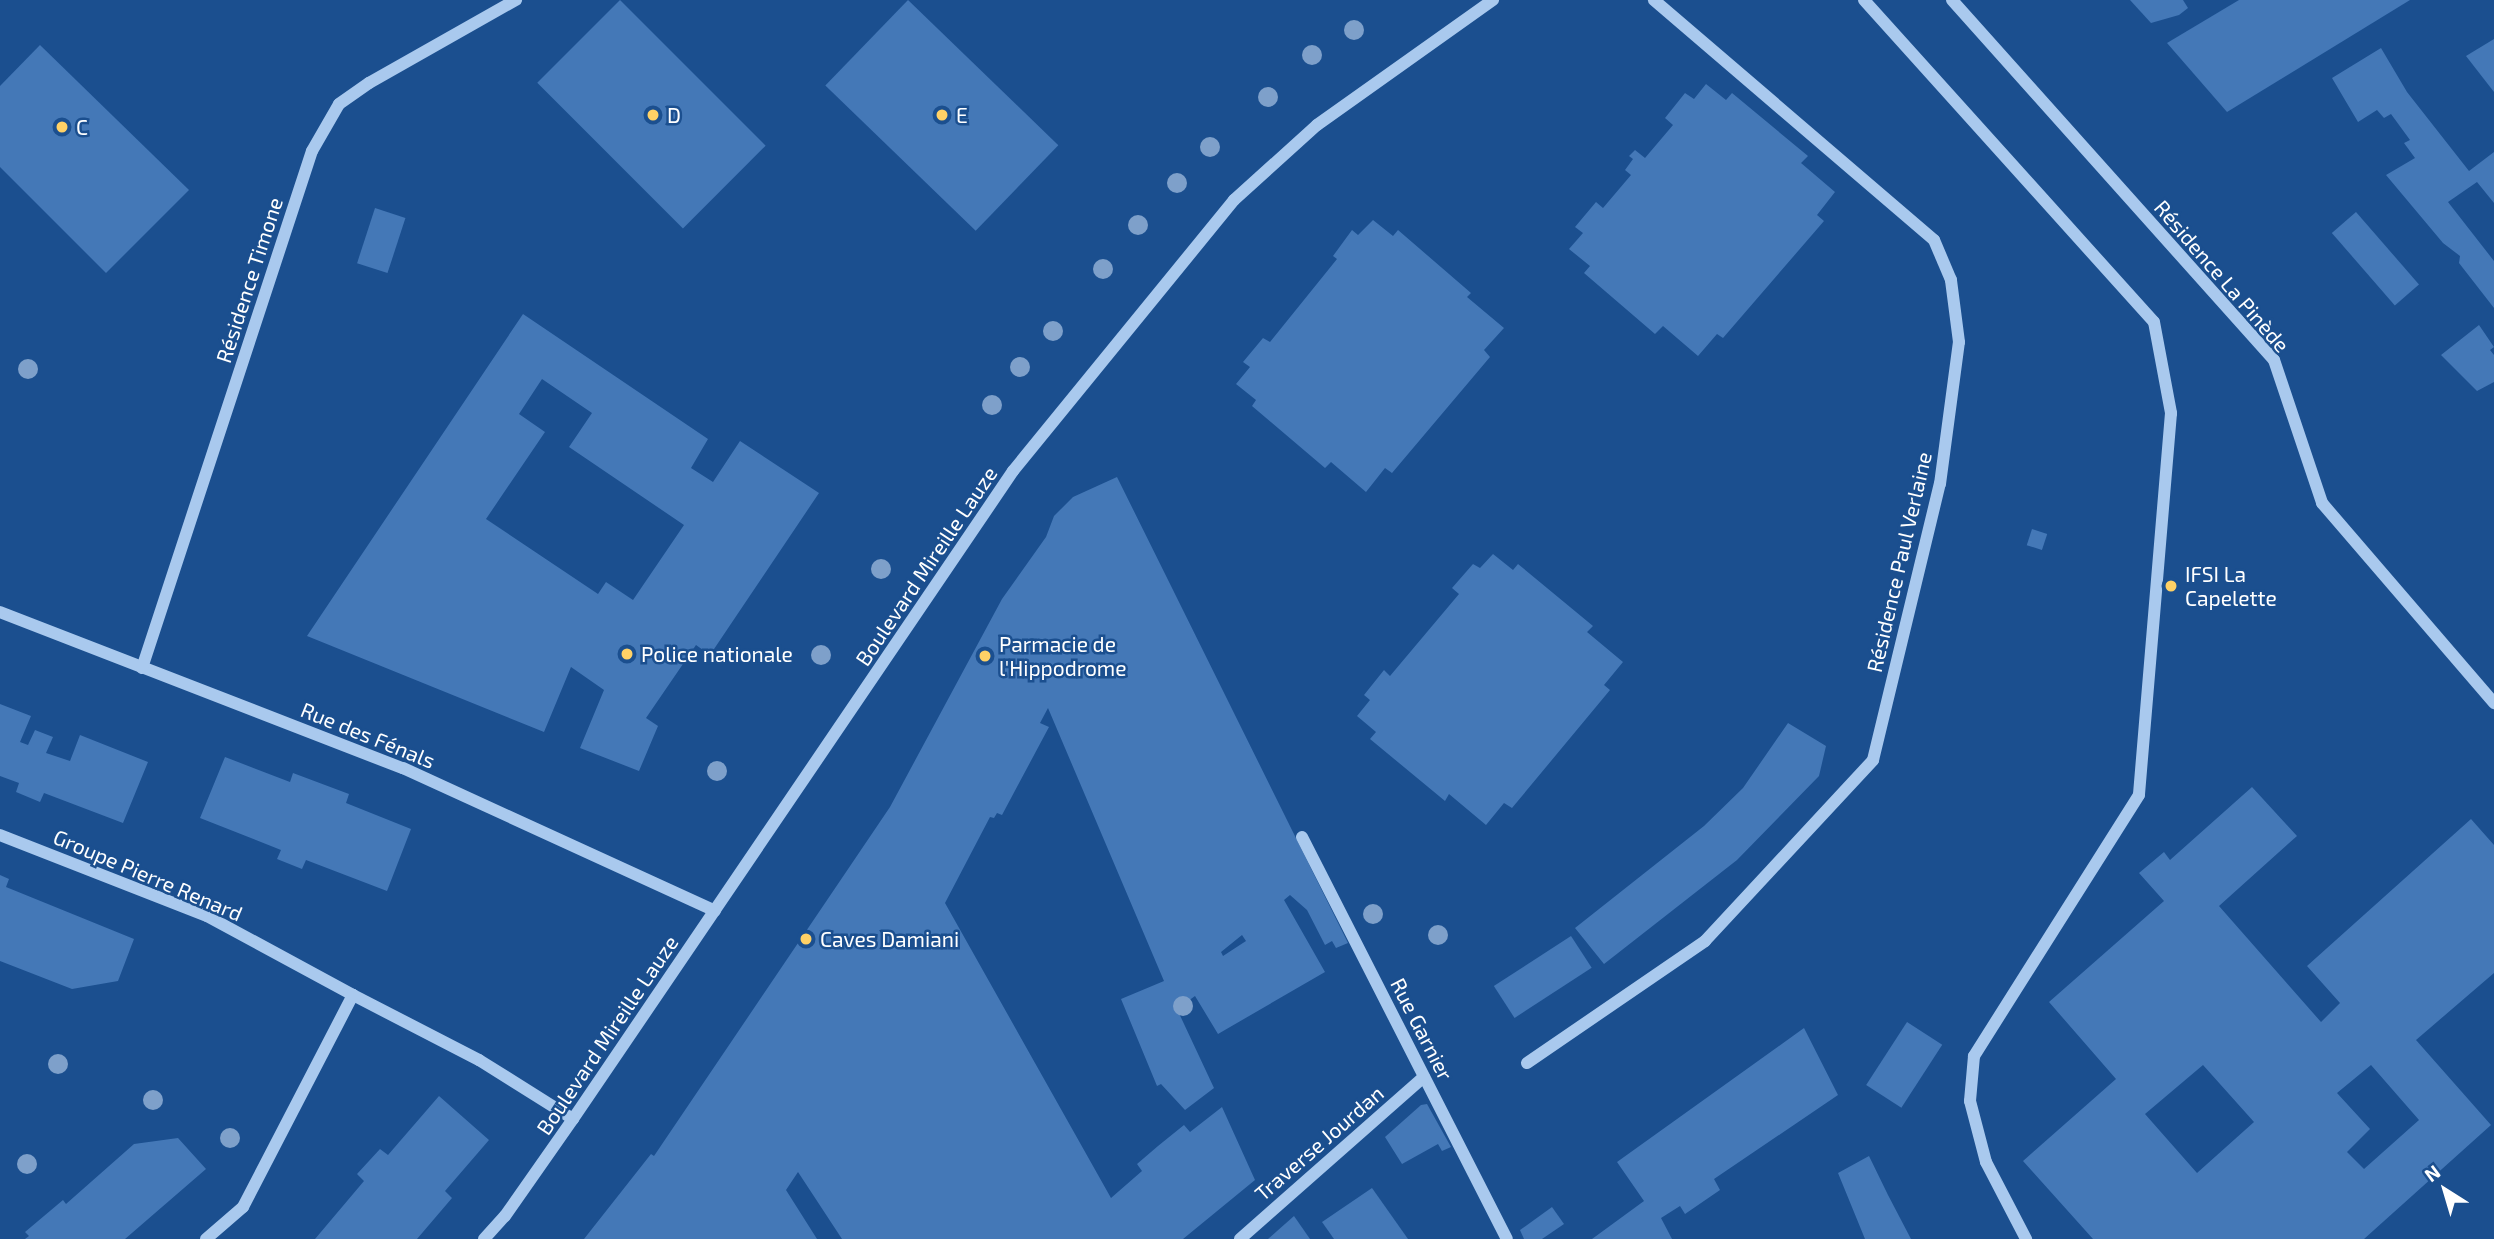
<!DOCTYPE html>
<meta charset="utf-8">
<style>
body{margin:0}
#map{position:relative;width:2494px;height:1239px;overflow:hidden;background:#1b4f8f;font-family:"Exo 2",sans-serif}
div>[style]{position:absolute}
.building>*{inset:0;background:#4478b7;transform-origin:0 0}
.minor>*{height:12px;margin:-6px;padding:0 6px;transform-origin:6px;border-radius:6px;background:#a9c9ee}
.trees>*{width:20px;height:20px;margin:-10px;border-radius:50%;background:#7ea0ca}
.dots>*{width:19px;height:19px;translate:-50% -50%;box-sizing:border-box;border:4px solid #1b4f8f;border-radius:50%}
span{translate:-50% -50%;white-space:nowrap;text-align:center;line-height:1.15;-webkit-text-stroke:5px #1b4f8f;paint-order:stroke}
.poi-label{font-size:21px;color:#fff}
.left{translate:0 -50%;text-align:left}
.street-label{font-size:21px;color:#fff}
.north{position:absolute;left:2410px;top:1155px;width:70px;height:70px;-webkit-text-stroke:5px #1b4f8f;paint-order:stroke;rotate:323deg;font-size:19px;font-weight:700;line-height:28px;text-align:center;color:#fff}
.north::after{content:'';display:block;margin:auto;width:24px;height:32px;background:#fff;clip-path:polygon(50% 0,100% 100%,50% 72%,0 100%)}
</style>
<div id="map">
<div class="building">
<div style="left:620px;top:0;width:206px;height:117px;rotate:45deg"></div>
<div style="left:908px;top:0;width:209px;height:119px;rotate:44deg"></div>
<div style="clip-path:polygon(2130px 0,2183px 0,2188px 8px,2179px 15px,2151px 23px)"></div>
<div style="clip-path:polygon(2239px 0,2410px 0,2227px 112px,2167px 43px)"></div>
<div style="clip-path:polygon(2494px 39px,2494px 92px,2466px 56px)"></div>
<div style="clip-path:polygon(40px 45px,189px 190px,106px 273px,0 167px,0 86px)"></div>
<div style="clip-path:polygon(2381px 48px,2407px 92px,2469px 171px,2494px 152px,2494px 203px,2477px 182px,2448px 202px,2494px 261px,2494px 308px,2459px 263px,2460px 256px,2443px 243px,2386px 175px,2415px 158px,2404px 143px,2410px 140px,2391px 114px,2384px 118px,2377px 110px,2358px 122px,2332px 78px)"></div>
<div style="clip-path:polygon(1706px 84px,1726px 100px,1732px 93px,1808px 156px,1801px 163px,1835px 192px,1817px 215px,1824px 221px,1723px 338px,1717px 334px,1698px 356px,1663px 326px,1655px 334px,1584px 273px,1590px 266px,1569px 249px,1583px 233px,1575px 227px,1596px 202px,1603px 208px,1631px 175px,1625px 170px,1633px 159px,1629px 156px,1635px 150px,1645px 158px,1673px 125px,1665px 118px,1685px 93px,1694px 99px)"></div>
<div style="left:375px;top:208px;width:32px;height:58px;rotate:18deg"></div>
<div style="left:2356px;top:212px;width:96px;height:32px;rotate:49deg"></div>
<div style="clip-path:polygon(1373px 220px,1393px 236px,1398px 230px,1471px 293px,1467px 297px,1504px 328px,1484px 350px,1490px 357px,1392px 473px,1385px 468px,1366px 492px,1331px 462px,1325px 468px,1252px 406px,1256px 400px,1236px 384px,1250px 367px,1243px 362px,1263px 338px,1270px 342px,1337px 259px,1333px 256px,1352px 230px,1358px 235px)"></div>
<div style="clip-path:polygon(evenodd,523px 314px,708px 439px,691px 468px,713px 482px,740px 441px,819px 493px,710px 655px,696px 645px,646px 718px,658px 726px,639px 771px,580px 748px,604px 690px,571px 667px,544px 732px,307px 636px,523px 314px,542px 379px,592px 413px,569px 447px,684px 525px,633px 600px,606px 582px,598px 594px,486px 519px,545px 432px,519px 414px,542px 379px)"></div>
<div style="clip-path:polygon(2479px 325px,2494px 347px,2490px 350px,2494px 355px,2494px 382px,2477px 391px,2441px 355px)"></div>
<div style="clip-path:polygon(evenodd,1117px 477px,1348px 943px,1336px 948px,1332px 941px,1325px 945px,1307px 910px,1290px 895px,1284px 900px,1325px 972px,1218px 1034px,1195px 996px,1177px 1009px,1214px 1088px,1185px 1110px,1161px 1084px,1157px 1086px,1121px 999px,1164px 981px,1048px 708px,1040px 723px,1049px 727px,1002px 815px,997px 813px,994px 818px,990px 817px,945px 903px,1111px 1198px,1142px 1171px,1137px 1164px,1158px 1146px,1184px 1125px,1190px 1132px,1222px 1107px,1255px 1180px,1183px 1239px,842px 1239px,798px 1172px,786px 1190px,817px 1239px,584px 1239px,651px 1154px,654px 1156px,890px 807px,1002px 599px,1046px 537px,1054px 516px,1073px 497px,1117px 477px,1242px 935px,1246px 941px,1223px 956px,1221px 952px,1242px 935px)"></div>
<div style="left:2032px;top:529px;width:16px;height:17px;rotate:18deg"></div>
<div style="clip-path:polygon(1493px 554px,1513px 570px,1518px 564px,1593px 626px,1587px 632px,1623px 662px,1604px 685px,1610px 690px,1512px 808px,1504px 803px,1486px 825px,1449px 794px,1445px 801px,1370px 739px,1376px 732px,1357px 716px,1370px 700px,1364px 695px,1384px 670px,1390px 676px,1459px 594px,1452px 588px,1473px 564px,1480px 568px)"></div>
<div style="clip-path:polygon(0 704px,31px 716px,20px 742px,28px 745px,35px 730px,53px 737px,46px 753px,70px 761px,80px 735px,148px 762px,123px 823px,44px 793px,40px 802px,16px 792px,19px 783px,0 776px)"></div>
<div style="clip-path:polygon(1788px 723px,1826px 746px,1819px 776px,1737px 860px,1604px 964px,1575px 928px,1704px 826px,1743px 788px)"></div>
<div style="clip-path:polygon(225px 757px,290px 782px,293px 773px,349px 794px,346px 803px,411px 829px,387px 891px,306px 860px,302px 869px,277px 859px,281px 850px,200px 818px)"></div>
<div style="clip-path:polygon(evenodd,2252px 787px,2297px 836px,2219px 906px,2321px 1022px,2340px 1003px,2307px 966px,2471px 819px,2494px 845px,2494px 973px,2416px 1040px,2491px 1125px,2364px 1239px,2093px 1239px,2023px 1161px,2116px 1079px,2049px 1002px,2164px 901px,2139px 873px,2164px 852px,2170px 860px,2252px 787px,2203px 1065px,2254px 1122px,2197px 1173px,2145px 1114px,2203px 1065px,2252px 787px,2371px 1065px,2419px 1120px,2364px 1169px,2347px 1152px,2370px 1129px,2337px 1093px,2371px 1065px)"></div>
<div style="clip-path:polygon(0 875px,9px 879px,6px 887px,134px 939px,118px 981px,72px 989px,0 961px)"></div>
<div style="left:1571px;top:936px;width:38px;height:92px;rotate:57deg"></div>
<div style="left:1907px;top:1022px;width:42px;height:75px;rotate:33deg"></div>
<div style="clip-path:polygon(1804px 1028px,1838px 1095px,1714px 1179px,1720px 1190px,1685px 1214px,1680px 1206px,1661px 1218px,1672px 1239px,1592px 1239px,1644px 1201px,1617px 1162px)"></div>
<div style="clip-path:polygon(439px 1096px,489px 1140px,445px 1191px,452px 1198px,417px 1239px,315px 1239px,364px 1181px,357px 1174px,380px 1149px,388px 1155px)"></div>
<div style="clip-path:polygon(1427px 1104px,1451px 1147px,1442px 1151px,1438px 1144px,1402px 1164px,1385px 1137px,1421px 1105px)"></div>
<div style="clip-path:polygon(178px 1138px,206px 1169px,125px 1239px,25px 1239px,29px 1236px,25px 1232px,63px 1200px,66px 1204px,134px 1144px)"></div>
<div style="clip-path:polygon(1869px 1156px,1888px 1195px,1911px 1239px,1865px 1239px,1838px 1173px)"></div>
<div style="clip-path:polygon(1372px 1188px,1408px 1239px,1334px 1239px,1322px 1222px)"></div>
<div style="clip-path:polygon(1552px 1207px,1564px 1224px,1542px 1239px,1524px 1239px,1520px 1230px)"></div>
<div style="clip-path:polygon(1294px 1216px,1310px 1239px,1268px 1239px)"></div>
</div>
<div class="minor">
<div style="left:1864px;top:0;width:433px;rotate:48deg"></div>
<div style="left:2154px;top:322px;width:93px;rotate:79.4deg"></div>
<div style="left:2171px;top:413px;width:383px;rotate:94.8deg"></div>
<div style="left:2139px;top:795px;width:309px;rotate:122.3deg"></div>
<div style="left:1974px;top:1056px;width:45px;rotate:95.1deg"></div>
<div style="left:1970px;top:1101px;width:63px;rotate:75.3deg"></div>
<div style="left:1986px;top:1162px;width:87px;rotate:62.5deg"></div>
<div style="left:1952px;top:0;width:483px;rotate:48.2deg"></div>
<div style="left:2274px;top:360px;width:151px;rotate:71.4deg"></div>
<div style="left:2322px;top:503px;width:264px;rotate:49.3deg"></div>
<div style="left:0;top:612px;width:432px;rotate:21.2deg"></div>
<div style="left:403px;top:768px;width:343px;rotate:24.6deg"></div>
<div style="left:142px;top:668px;width:544px;rotate:-71.8deg"></div>
<div style="left:312px;top:151px;width:54px;rotate:-60.1deg"></div>
<div style="left:339px;top:104px;width:37px;rotate:-35deg"></div>
<div style="left:369px;top:83px;width:169px;rotate:-29.5deg"></div>
<div style="left:0;top:835px;width:222px;rotate:21.4deg"></div>
<div style="left:207px;top:916px;width:166px;rotate:28.4deg"></div>
<div style="left:1302px;top:837px;width:451px;rotate:63deg"></div>
<div style="left:1527px;top:1063px;width:216px;rotate:-34.4deg"></div>
<div style="left:1705px;top:941px;width:247px;rotate:-47.1deg"></div>
<div style="left:1873px;top:760px;width:284px;rotate:-76.4deg"></div>
<div style="left:1940px;top:484px;width:143px;rotate:-82.4deg"></div>
<div style="left:1959px;top:342px;width:63px;rotate:-97.4deg"></div>
<div style="left:1951px;top:280px;width:43px;rotate:-113deg"></div>
<div style="left:1934px;top:240px;width:369px;rotate:-139.4deg"></div>
<div style="left:206px;top:1239px;width:49px;rotate:-40.9deg"></div>
<div style="left:243px;top:1207px;width:239px;rotate:-62.6deg"></div>
<div style="left:353px;top:995px;width:142px;rotate:27.3deg"></div>
<div style="left:479px;top:1060px;width:111px;rotate:32.1deg"></div>
<div style="left:484px;top:1239px;width:31px;rotate:-48deg"></div>
<div style="left:505px;top:1216px;width:118px;rotate:-55deg"></div>
<div style="left:573px;top:1119px;width:783px;rotate:-55.82deg"></div>
<div style="left:1013px;top:471px;width:350px;rotate:-50.8deg"></div>
<div style="left:1234px;top:200px;width:112px;rotate:-42.1deg"></div>
<div style="left:1317px;top:125px;width:216px;rotate:-35.4deg"></div>
<div style="left:1240px;top:1239px;width:245px;rotate:-41.4deg"></div>
</div>
<div class="trees">
<div style="left:1354px;top:30px"></div>
<div style="left:1312px;top:55px"></div>
<div style="left:1268px;top:97px"></div>
<div style="left:1210px;top:147px"></div>
<div style="left:1177px;top:183px"></div>
<div style="left:1138px;top:225px"></div>
<div style="left:1103px;top:269px"></div>
<div style="left:1053px;top:331px"></div>
<div style="left:1020px;top:367px"></div>
<div style="left:28px;top:369px"></div>
<div style="left:992px;top:405px"></div>
<div style="left:881px;top:569px"></div>
<div style="left:821px;top:655px"></div>
<div style="left:717px;top:771px"></div>
<div style="left:1373px;top:914px"></div>
<div style="left:1438px;top:935px"></div>
<div style="left:1183px;top:1006px"></div>
<div style="left:58px;top:1064px"></div>
<div style="left:153px;top:1100px"></div>
<div style="left:230px;top:1138px"></div>
<div style="left:27px;top:1164px"></div>
</div>
<div class="dots">
<div style="left:653px;top:115px;background:#ffd166"></div>
<div style="left:942px;top:115px;background:#ffd166"></div>
<div style="left:62px;top:127px;background:#ffd166"></div>
<div style="left:2171px;top:586px;background:#ffd166"></div>
<div style="left:627px;top:654px;background:#ffd166"></div>
<div style="left:985px;top:656px;background:#ffd166"></div>
<div style="left:806px;top:939px;background:#ffd166"></div>
</div>
<div class="poi-label">
<span class="left" style="left:667px;top:115px">D</span>
<span class="left" style="left:956px;top:115px">E</span>
<span class="left" style="left:76px;top:127px">C</span>
<span class="left" style="left:2185px;top:586px">IFSI La<br>Capelette</span>
<span class="left" style="left:999px;top:656px">Parmacie de<br>l'Hippodrome</span>
<span class="left" style="left:641px;top:654px">Police nationale</span>
<span class="left" style="left:820px;top:939px">Caves Damiani</span>
</div>
<div class="street-label">
<span style="left:2222px;top:276px;rotate:49deg">Résidence La Pinède</span>
<span style="left:249px;top:280px;rotate:-72deg">Résidence Timone</span>
<span style="left:1899px;top:562px;rotate:-77deg">Résidence Paul Verlaine</span>
<span style="left:926px;top:566px;rotate:-56deg">Boulevard Mireille Lauze</span>
<span style="left:368px;top:735px;rotate:22deg">Rue des Fénals</span>
<span style="left:148px;top:875px;rotate:23deg">Groupe Pierre Renard</span>
<span style="left:1422px;top:1029px;rotate:63deg">Rue Garnier</span>
<span style="left:607px;top:1035px;rotate:-56deg">Boulevard Mireille Lauze</span>
<span style="left:1319px;top:1143px;rotate:-41deg">Traverse Jourdan</span>
</div>
<div class="north">N</div>
</div>
